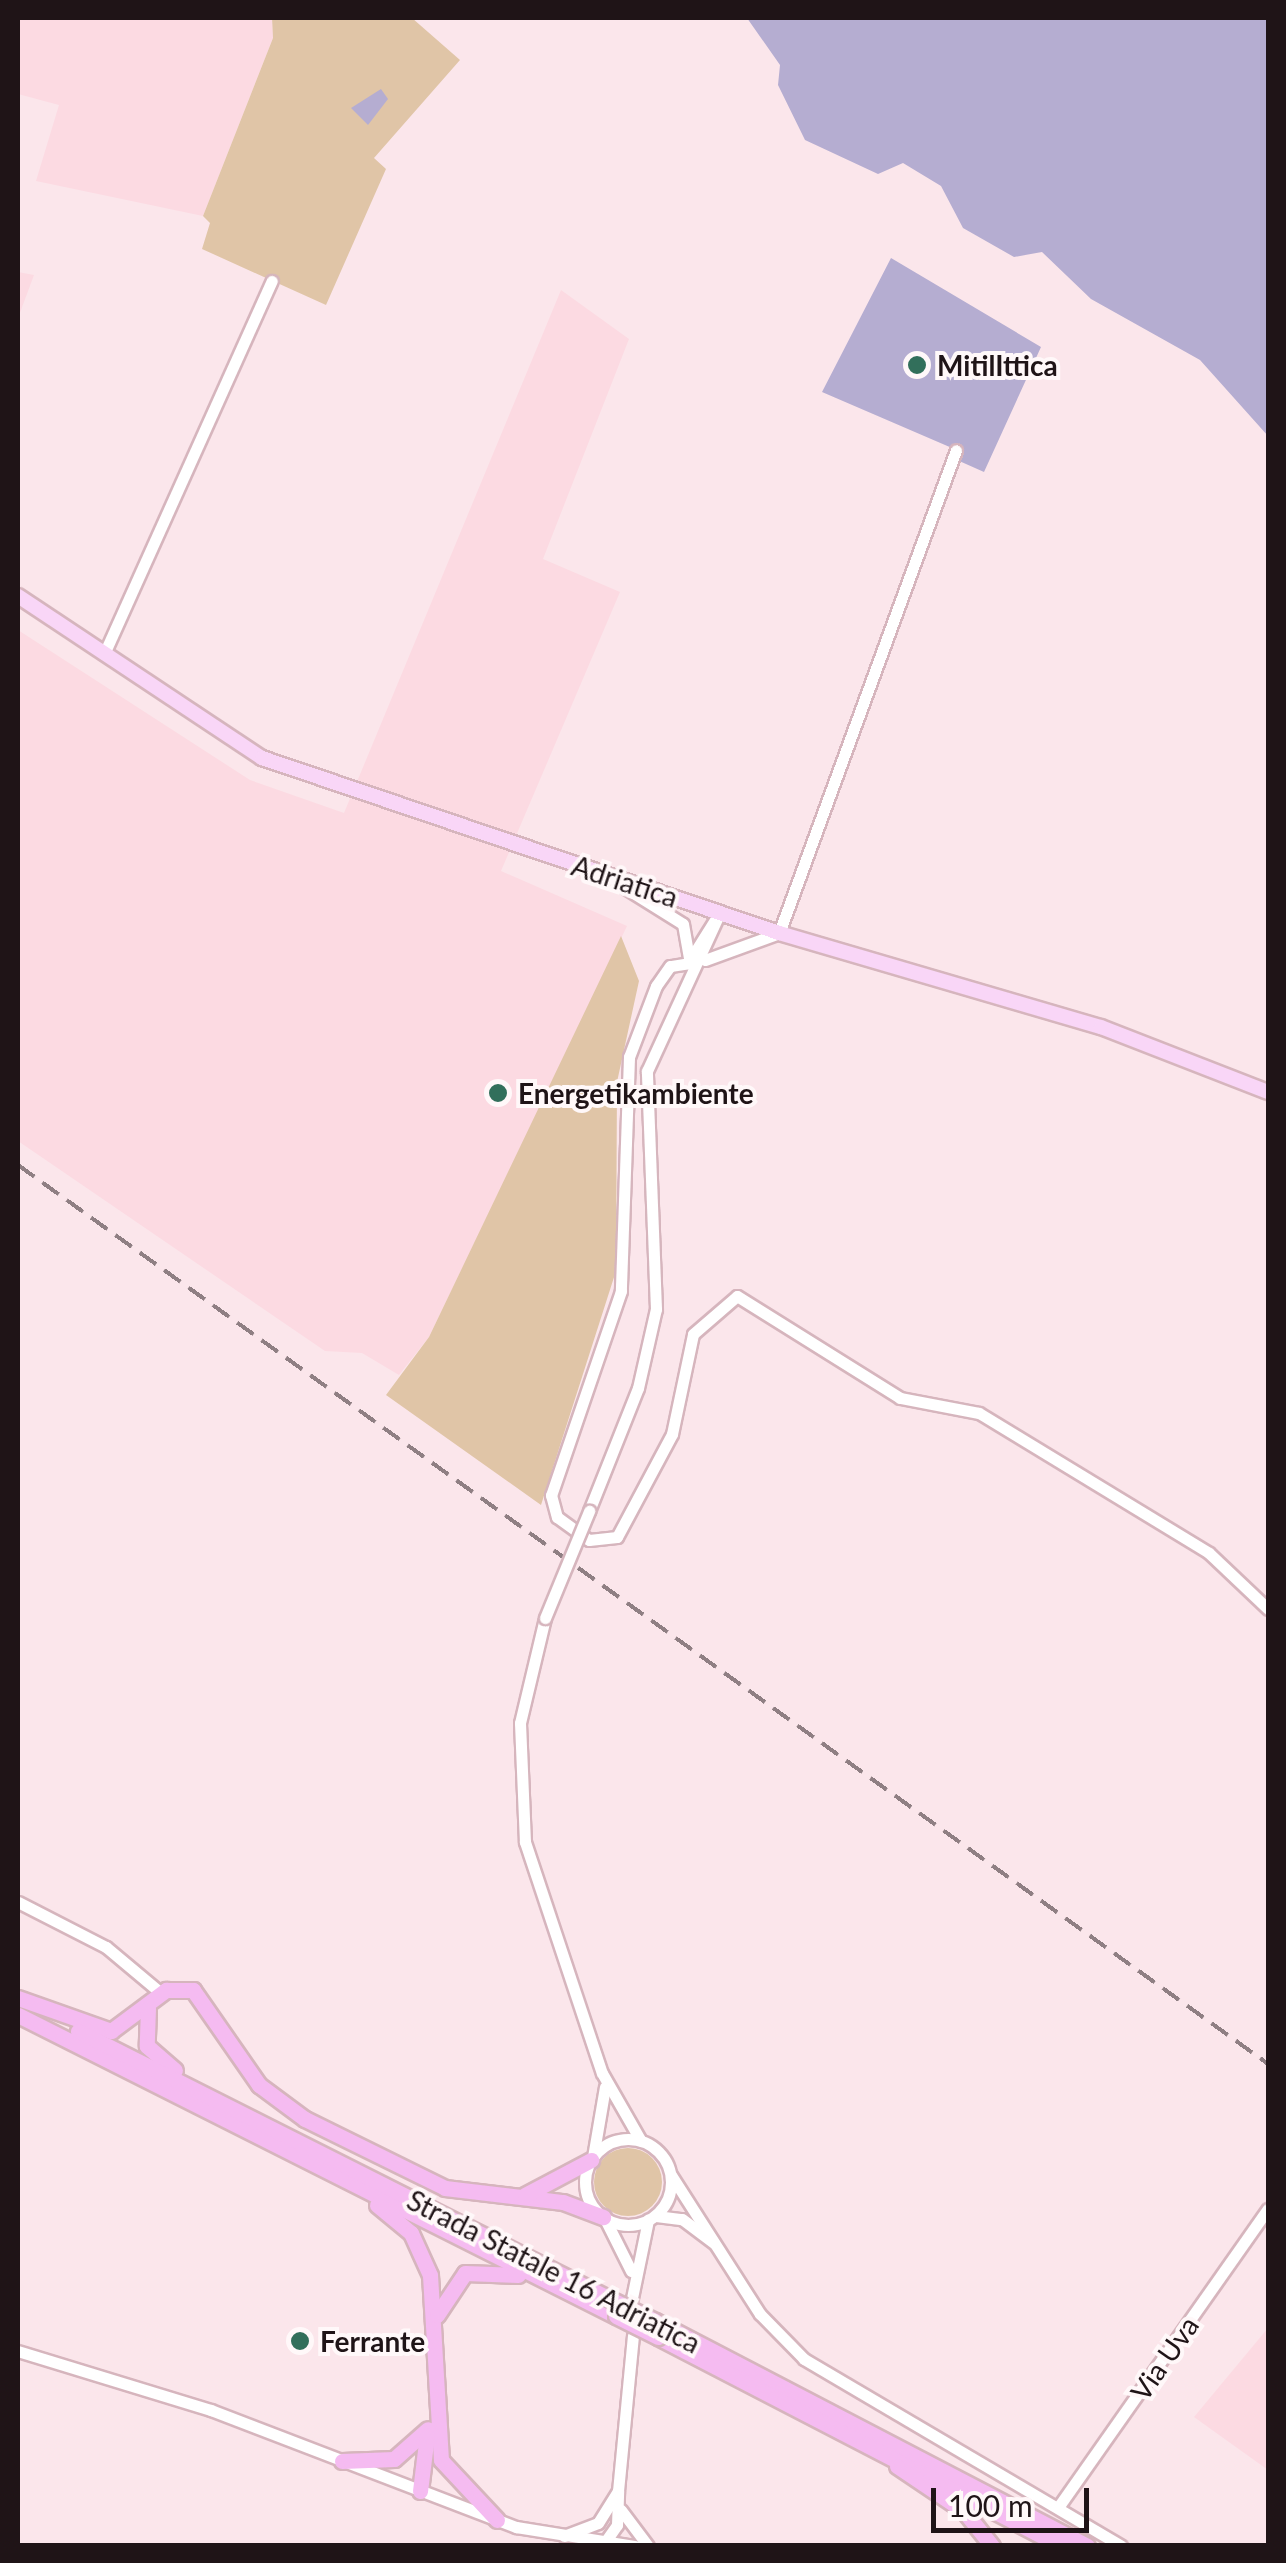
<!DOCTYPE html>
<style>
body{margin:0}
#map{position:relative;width:1286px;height:2563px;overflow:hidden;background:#fbe6eb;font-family:Lato,sans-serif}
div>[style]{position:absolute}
.built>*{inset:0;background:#fcdae2}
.green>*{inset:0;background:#e0c5a7}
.round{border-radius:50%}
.water>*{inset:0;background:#b5add1}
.roads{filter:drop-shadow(2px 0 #d6b5bd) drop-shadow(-2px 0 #d6b5bd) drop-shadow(0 2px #d6b5bd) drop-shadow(0 -2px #d6b5bd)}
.minor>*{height:11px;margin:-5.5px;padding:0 5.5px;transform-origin:5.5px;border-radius:5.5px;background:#fff}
.minor>.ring{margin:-5.5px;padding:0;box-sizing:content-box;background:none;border:11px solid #fff;border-radius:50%}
.major>*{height:14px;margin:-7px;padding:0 7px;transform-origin:7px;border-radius:7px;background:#f9d6f7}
.highway>*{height:15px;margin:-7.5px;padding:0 7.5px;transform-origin:7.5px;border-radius:7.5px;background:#f5bbf1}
.rail>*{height:4px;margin-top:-2px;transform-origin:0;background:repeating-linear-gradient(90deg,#8f7f83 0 20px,transparent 0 30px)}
.bridges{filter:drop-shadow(2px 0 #d6b5bd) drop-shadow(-2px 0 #d6b5bd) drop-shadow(0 2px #d6b5bd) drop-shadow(0 -2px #d6b5bd)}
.minor-bridge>*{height:11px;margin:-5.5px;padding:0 5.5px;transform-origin:5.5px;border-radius:5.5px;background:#fff}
.highway-bridge>*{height:15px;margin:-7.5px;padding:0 7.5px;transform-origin:7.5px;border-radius:7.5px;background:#f5bbf1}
.dots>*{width:28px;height:28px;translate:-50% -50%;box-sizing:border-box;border:5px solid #fff8f9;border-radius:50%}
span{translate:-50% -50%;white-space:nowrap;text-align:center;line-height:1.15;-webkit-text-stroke:8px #fff8f9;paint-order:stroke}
.poi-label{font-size:28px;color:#1f1417;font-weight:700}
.left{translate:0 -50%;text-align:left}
.street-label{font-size:28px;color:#1f1417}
.frame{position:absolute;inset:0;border:20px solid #1f1417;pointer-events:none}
.scale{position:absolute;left:931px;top:2488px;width:158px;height:45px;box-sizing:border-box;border:5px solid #1f1417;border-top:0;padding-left:12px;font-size:30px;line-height:35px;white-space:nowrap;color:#1f1417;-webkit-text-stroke:8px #fff8f9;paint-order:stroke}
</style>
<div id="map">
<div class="built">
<div style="clip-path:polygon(18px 18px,272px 18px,273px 38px,203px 216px,36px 181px,59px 105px,18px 94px)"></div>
<div style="clip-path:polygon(18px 272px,34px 275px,18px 318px)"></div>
<div style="clip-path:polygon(561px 290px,629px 339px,543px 559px,620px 592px,501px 871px,627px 926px,429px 1337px,399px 1375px,362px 1353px,325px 1351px,18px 1141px,18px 630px,250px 780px,344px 813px)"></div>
<div style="clip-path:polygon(1268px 2328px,1268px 2470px,1194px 2417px)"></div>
</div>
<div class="green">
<div style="clip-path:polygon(272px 18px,412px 18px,460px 60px,374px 158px,386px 169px,326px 305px,202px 249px,210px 223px,203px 216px,273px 38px)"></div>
<div style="clip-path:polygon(621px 936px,639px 981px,617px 1082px,616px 1271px,541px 1505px,386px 1395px,429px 1337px)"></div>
<div class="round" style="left:594px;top:2148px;width:68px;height:68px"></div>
</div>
<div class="water">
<div style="clip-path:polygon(747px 18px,1268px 18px,1268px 436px,1200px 360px,1091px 299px,1042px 252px,1014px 257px,963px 228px,941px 186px,903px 163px,878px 174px,805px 140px,778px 85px,780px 65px)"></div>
<div style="clip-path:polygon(381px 89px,388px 99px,368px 125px,351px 108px)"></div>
<div style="clip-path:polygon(891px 258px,1041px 347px,984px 472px,957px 460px,952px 448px,822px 392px)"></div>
</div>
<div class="roads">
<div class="minor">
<div style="left:104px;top:654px;width:409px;rotate:-65.8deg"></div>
<div style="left:619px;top:884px;width:75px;rotate:32deg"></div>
<div style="left:683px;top:924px;width:40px;rotate:80deg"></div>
<div style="left:693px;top:955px;width:51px;rotate:-57.9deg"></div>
<div style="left:705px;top:960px;width:79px;rotate:-20deg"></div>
<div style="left:779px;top:933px;width:514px;rotate:-69.87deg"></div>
<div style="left:690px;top:963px;width:20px;rotate:171deg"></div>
<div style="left:670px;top:966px;width:24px;rotate:125deg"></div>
<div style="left:656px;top:986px;width:76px;rotate:110.8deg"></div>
<div style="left:629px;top:1057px;width:234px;rotate:92deg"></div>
<div style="left:621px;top:1291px;width:216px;rotate:108.9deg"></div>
<div style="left:551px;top:1495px;width:23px;rotate:75deg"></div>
<div style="left:557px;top:1517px;width:39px;rotate:36deg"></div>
<div style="left:589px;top:1540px;width:28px;rotate:-6deg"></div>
<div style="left:617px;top:1537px;width:117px;rotate:-61.9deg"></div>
<div style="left:672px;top:1434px;width:102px;rotate:-78.1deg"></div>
<div style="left:693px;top:1334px;width:58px;rotate:-40.8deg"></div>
<div style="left:737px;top:1296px;width:192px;rotate:32deg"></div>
<div style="left:900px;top:1398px;width:80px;rotate:10.8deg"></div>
<div style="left:979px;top:1413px;width:269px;rotate:31.3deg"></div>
<div style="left:1209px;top:1553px;width:81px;rotate:43.5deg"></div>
<div style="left:589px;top:1511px;width:132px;rotate:-68.3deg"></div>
<div style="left:638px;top:1388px;width:81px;rotate:-77.2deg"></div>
<div style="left:656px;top:1309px;width:238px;rotate:-92.2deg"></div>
<div style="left:647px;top:1071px;width:175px;rotate:-65.3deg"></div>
<div style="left:545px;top:1618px;width:108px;rotate:103.4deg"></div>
<div style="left:520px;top:1723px;width:119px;rotate:87.6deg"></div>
<div style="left:525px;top:1842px;width:243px;rotate:71.6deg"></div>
<div style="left:602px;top:2073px;width:78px;rotate:60.2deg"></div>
<div style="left:18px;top:1902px;width:99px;rotate:27.1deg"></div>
<div style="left:106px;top:1947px;width:72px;rotate:39.9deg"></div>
<div class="ring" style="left:585px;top:2139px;width:75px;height:75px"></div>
<div style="left:593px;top:2157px;width:71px;rotate:-80.3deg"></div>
<div style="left:671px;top:2175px;width:165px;rotate:57.4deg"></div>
<div style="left:760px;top:2314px;width:63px;rotate:45.6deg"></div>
<div style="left:804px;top:2359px;width:368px;rotate:30.5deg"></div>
<div style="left:656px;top:2216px;width:26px;rotate:7deg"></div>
<div style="left:682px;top:2219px;width:40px;rotate:37deg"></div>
<div style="left:606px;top:2221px;width:56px;rotate:63.4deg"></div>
<div style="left:632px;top:2298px;width:80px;rotate:-78.4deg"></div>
<div style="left:18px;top:2351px;width:202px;rotate:17deg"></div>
<div style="left:211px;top:2410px;width:327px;rotate:21deg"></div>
<div style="left:516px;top:2527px;width:121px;rotate:9.1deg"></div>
<div style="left:1059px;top:2506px;width:363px;rotate:-54.9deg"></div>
<div style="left:621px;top:2510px;width:45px;rotate:53.1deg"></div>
<div style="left:564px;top:2536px;width:36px;rotate:-21deg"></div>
<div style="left:598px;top:2523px;width:38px;rotate:-58deg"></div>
<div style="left:618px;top:2491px;width:156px;rotate:-84.5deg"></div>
<div style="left:605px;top:2542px;width:21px;rotate:-55deg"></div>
<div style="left:617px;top:2525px;width:34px;rotate:-88deg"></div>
</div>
<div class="major">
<div style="left:18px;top:596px;width:293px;rotate:33.6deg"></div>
<div style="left:262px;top:758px;width:546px;rotate:18.7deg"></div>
<div style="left:779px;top:933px;width:335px;rotate:16.3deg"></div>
<div style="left:1101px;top:1027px;width:179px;rotate:21.3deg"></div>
</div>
<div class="highway">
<div style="left:18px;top:1998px;width:99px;rotate:19.5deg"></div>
<div style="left:111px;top:2031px;width:69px;rotate:-36.7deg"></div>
<div style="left:166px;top:1990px;width:27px"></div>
<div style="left:193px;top:1990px;width:116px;rotate:55.2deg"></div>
<div style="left:259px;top:2085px;width:57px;rotate:36.5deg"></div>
<div style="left:305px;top:2119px;width:156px;rotate:26.2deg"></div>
<div style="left:445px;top:2188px;width:119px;rotate:6.8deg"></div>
<div style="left:563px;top:2202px;width:43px;rotate:20.6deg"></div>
<div style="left:148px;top:2008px;width:38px;rotate:92deg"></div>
<div style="left:147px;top:2046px;width:37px;rotate:41deg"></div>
<div style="left:18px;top:2015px;width:669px;rotate:26.72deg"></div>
<div style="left:78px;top:2031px;width:596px;rotate:26.74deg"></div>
<div style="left:525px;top:2195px;width:75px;rotate:-27.9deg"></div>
<div style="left:377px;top:2205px;width:44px;rotate:39.5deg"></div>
<div style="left:411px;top:2233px;width:46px;rotate:65.7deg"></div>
<div style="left:430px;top:2275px;width:185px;rotate:86.6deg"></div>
<div style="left:441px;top:2460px;width:82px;rotate:47deg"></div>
<div style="left:437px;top:2315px;width:50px;rotate:-56.3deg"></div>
<div style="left:465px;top:2273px;width:53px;rotate:2.2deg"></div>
<div style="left:655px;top:2321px;width:487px;rotate:27.5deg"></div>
<div style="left:658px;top:2337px;width:455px;rotate:27.4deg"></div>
<div style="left:342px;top:2461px;width:52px;rotate:-2.2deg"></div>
<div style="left:394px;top:2459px;width:45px;rotate:-41.4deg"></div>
<div style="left:897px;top:2466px;width:81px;rotate:33.9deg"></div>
<div style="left:964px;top:2511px;width:45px;rotate:51.3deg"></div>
<div style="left:420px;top:2491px;width:56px;rotate:-82.9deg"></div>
</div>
</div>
<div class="rail">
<div style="left:18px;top:1165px;width:1540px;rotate:35.72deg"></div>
</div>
<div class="bridges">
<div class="minor-bridge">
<div style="left:545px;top:1618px;width:116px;rotate:-67.6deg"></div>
</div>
<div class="highway-bridge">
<div style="left:610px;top:2299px;width:50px;rotate:26.1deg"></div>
<div style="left:616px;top:2316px;width:47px;rotate:26.6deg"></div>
</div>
</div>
<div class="dots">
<div style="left:917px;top:365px;background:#326f5b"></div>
<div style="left:498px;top:1093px;background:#326f5b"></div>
<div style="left:300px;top:2341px;background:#326f5b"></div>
</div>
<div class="poi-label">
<span class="left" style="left:937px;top:365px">MitilIttica</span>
<span class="left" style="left:518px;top:1093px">Energetikambiente</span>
<span class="left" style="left:320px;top:2341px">Ferrante</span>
</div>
<div class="street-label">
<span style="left:625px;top:881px;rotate:18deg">Adriatica</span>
<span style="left:554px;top:2271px;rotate:27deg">Strada Statale 16 Adriatica</span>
<span style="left:1164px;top:2358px;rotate:-55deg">Via Uva</span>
</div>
<div class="frame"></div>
<div class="scale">100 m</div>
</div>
